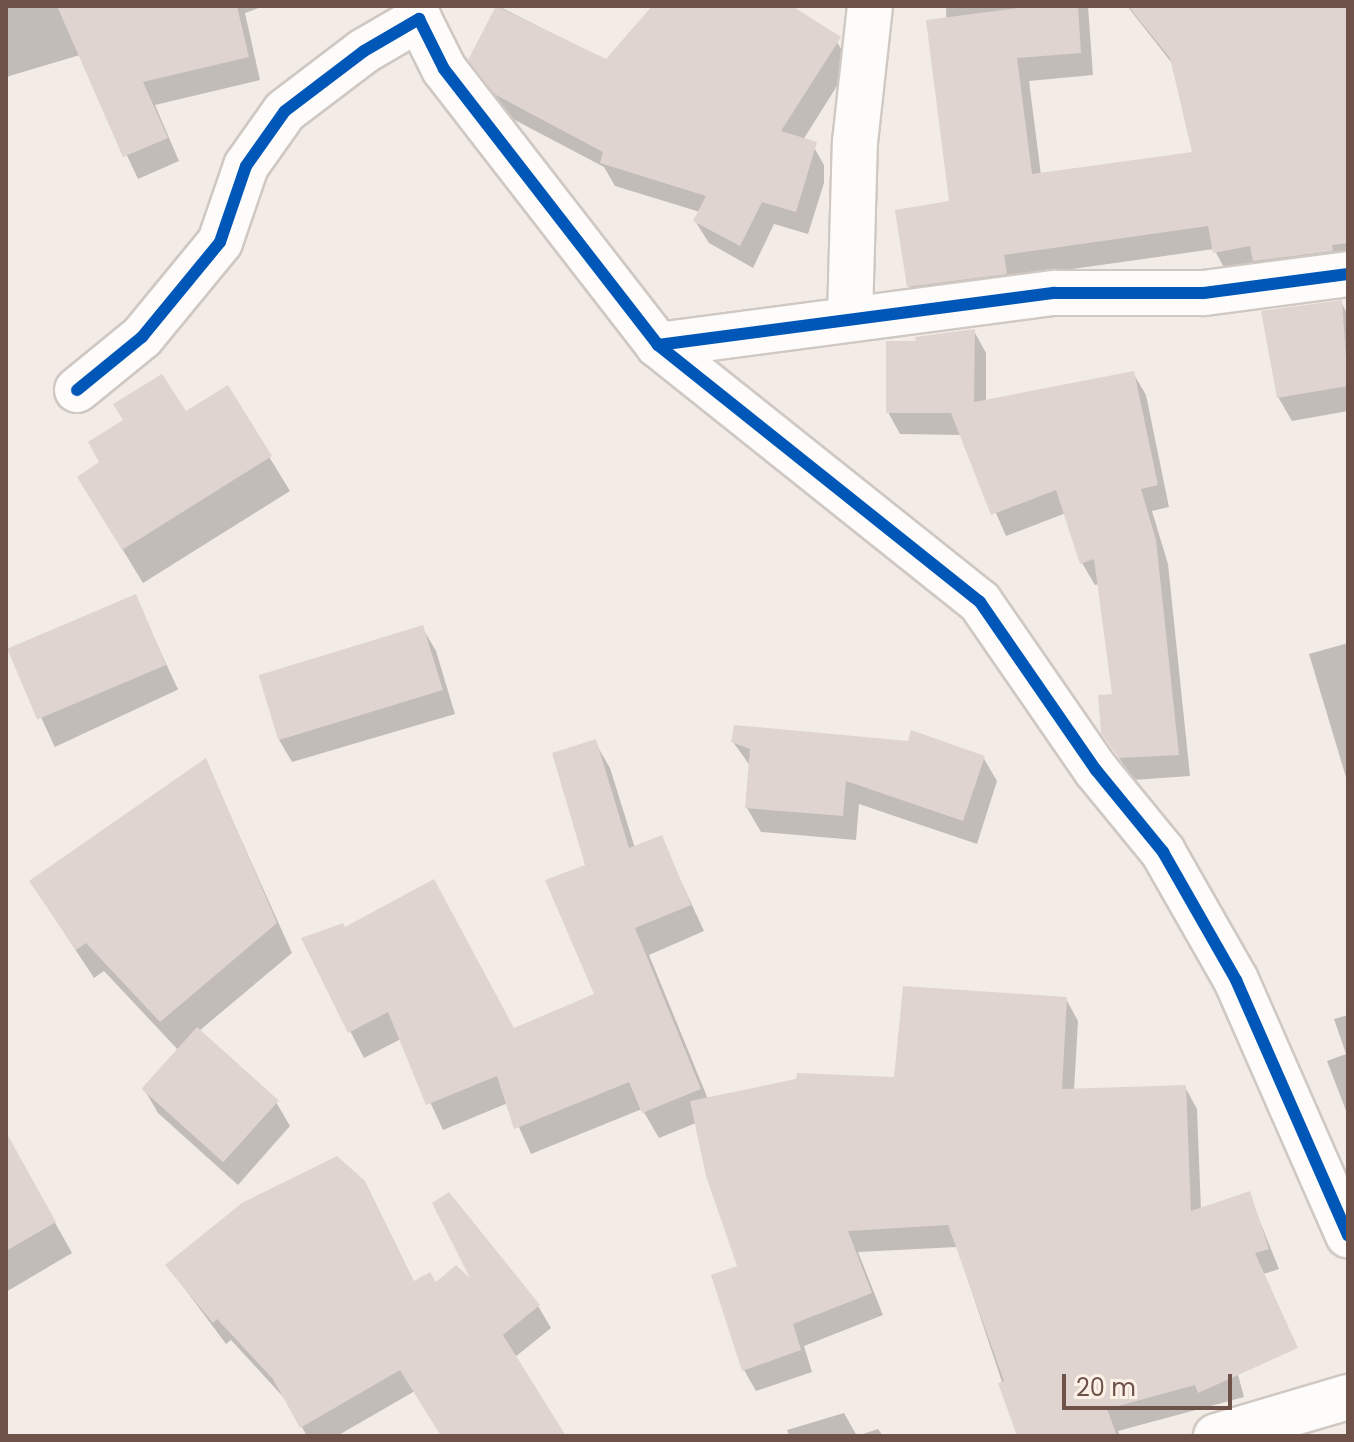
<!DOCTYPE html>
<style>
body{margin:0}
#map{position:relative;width:1354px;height:1442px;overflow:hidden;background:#f3ece6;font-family:Poppins,sans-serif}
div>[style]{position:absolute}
.shadow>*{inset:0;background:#0003;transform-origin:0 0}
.building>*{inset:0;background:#dfd4cf;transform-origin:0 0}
.roads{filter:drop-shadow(2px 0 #d0c8c2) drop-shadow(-2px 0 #d0c8c2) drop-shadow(0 2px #d0c8c2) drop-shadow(0 -2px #d0c8c2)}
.minor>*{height:44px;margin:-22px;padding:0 22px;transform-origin:22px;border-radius:22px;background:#fdfcfb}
.cycleway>*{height:12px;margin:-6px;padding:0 6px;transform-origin:6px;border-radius:6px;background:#0057b8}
span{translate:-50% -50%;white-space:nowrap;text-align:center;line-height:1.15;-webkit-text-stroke:8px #fdf1e6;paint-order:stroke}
.frame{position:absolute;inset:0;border:8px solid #6e524a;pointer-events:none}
.scale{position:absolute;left:1062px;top:1374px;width:170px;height:36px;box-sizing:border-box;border:4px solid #6e524a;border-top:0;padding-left:10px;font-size:24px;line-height:28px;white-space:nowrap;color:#6e524a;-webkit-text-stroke:6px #fdf1e6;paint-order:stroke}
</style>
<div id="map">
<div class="shadow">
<div style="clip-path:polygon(6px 6px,264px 6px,245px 13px,260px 80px,155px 105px,179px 161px,138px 179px,80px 55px,6px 77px)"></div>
<div style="clip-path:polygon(498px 6px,607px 61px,655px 6px,788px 6px,832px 34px,846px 57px,842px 78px,803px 140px,811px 142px,824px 165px,824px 183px,808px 234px,774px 224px,753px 268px,709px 243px,695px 221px,700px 212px,615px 186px,604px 167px,511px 118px,471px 60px)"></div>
<div style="clip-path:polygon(946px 6px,1088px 6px,1093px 75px,1029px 81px,1041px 175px,1195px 154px,1175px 67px,1127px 6px,1341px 6px,1348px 11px,1348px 269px,1228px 275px,1214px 249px,1016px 277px,922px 309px,909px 286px,951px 203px)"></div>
<div style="clip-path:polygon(1341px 302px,1348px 315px,1348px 411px,1292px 421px,1278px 397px)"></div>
<div style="clip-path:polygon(974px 331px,986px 353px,986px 402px,1133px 373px,1146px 395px,1169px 507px,1152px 511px,1168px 564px,1190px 776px,1133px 780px,1103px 732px,1115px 696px,1099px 584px,1095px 585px,1082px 563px,1066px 513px,1006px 536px,962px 435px,900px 434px,888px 412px,918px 343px)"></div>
<div style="clip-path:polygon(227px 388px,290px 491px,143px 583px,99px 511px,186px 414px)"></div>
<div style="left:135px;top:597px;width:102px;height:136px;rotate:65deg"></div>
<div style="clip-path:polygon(422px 627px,436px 651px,455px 714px,292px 762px,278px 738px)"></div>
<div style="clip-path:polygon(1348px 643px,1348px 784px,1309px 654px)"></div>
<div style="clip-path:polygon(595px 742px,610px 768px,635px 848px,661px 838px,704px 931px,649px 955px,708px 1099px,896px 1079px,1066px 999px,1078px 1021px,1074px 1091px,1185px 1087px,1197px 1109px,1201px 1210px,1249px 1194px,1279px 1269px,1215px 1290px,1244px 1397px,1118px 1431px,1120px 1436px,1020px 1436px,957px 1247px,858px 1252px,883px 1315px,804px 1346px,812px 1372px,756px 1391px,744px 1370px,739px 1268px,696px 1123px,659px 1138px,642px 1109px,531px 1154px,508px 1103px,443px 1130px,401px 1039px,364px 1058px,303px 940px,514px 1030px,596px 995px,588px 866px)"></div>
<div style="clip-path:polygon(733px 742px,909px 743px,983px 757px,997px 781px,977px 844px,859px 804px,856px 840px,761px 832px,747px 808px,751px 767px)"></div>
<div style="clip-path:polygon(206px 761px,292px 953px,199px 1031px,276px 1102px,290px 1126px,238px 1185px,158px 1113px,144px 1089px,179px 1051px,104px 971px,94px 978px,31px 882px)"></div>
<div style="clip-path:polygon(1348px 1015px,1348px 1116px,1327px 1061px,1346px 1054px,1334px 1019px)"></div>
<div style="clip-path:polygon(6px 1135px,72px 1253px,6px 1292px)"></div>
<div style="clip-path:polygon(167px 1265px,476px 1286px,538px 1306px,551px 1328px,515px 1357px,564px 1436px,442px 1436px,415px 1391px,337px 1436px,307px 1436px,286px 1400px,231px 1340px,226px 1344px)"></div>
<div style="clip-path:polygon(844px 1413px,857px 1436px,878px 1429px,883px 1436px,789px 1436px,787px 1430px)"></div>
</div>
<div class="building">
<div style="clip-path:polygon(57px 6px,237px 6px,249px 57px,143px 82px,168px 138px,123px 157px)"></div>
<div style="clip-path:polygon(496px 6px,606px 59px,652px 6px,792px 6px,841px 37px,781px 131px,817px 142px,796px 212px,762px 202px,740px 246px,693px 221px,706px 196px,600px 163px,603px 152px,496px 95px,468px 60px)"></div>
<div style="clip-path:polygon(1033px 6px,1078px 6px,1081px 53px,1017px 58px,1032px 174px,1192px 152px,1170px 58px,1128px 6px,1348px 6px,1348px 243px,1332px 245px,1333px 251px,1253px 261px,1250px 246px,1213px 253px,1208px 226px,1004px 255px,1007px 274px,907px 287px,895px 210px,949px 201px,926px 20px)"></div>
<div style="clip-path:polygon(1342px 300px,1348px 386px,1277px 398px,1261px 311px)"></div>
<div style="clip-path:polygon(975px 329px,974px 402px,1134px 371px,1158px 485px,1141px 489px,1156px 540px,1179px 755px,1119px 758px,1101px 733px,1098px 695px,1112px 694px,1094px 559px,1080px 564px,1056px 490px,991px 515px,951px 413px,886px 413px,886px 341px,916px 341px,915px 337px)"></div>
<div style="clip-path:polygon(162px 374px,186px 411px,228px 385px,272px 456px,122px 550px,77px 477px,99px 462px,88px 442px,123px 420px,113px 404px)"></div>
<div style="left:136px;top:594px;width:77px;height:140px;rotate:67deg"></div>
<div style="left:423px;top:625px;width:68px;height:172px;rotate:73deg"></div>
<div style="clip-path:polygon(734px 725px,908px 741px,911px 730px,985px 756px,963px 821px,846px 781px,843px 816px,745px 808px,750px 749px,731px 742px)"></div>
<div style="clip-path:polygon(596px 739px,629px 848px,662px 835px,691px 905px,635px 928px,701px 1089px,642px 1113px,629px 1082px,514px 1129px,497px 1076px,426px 1105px,388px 1012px,348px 1033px,301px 938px,343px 923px,345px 927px,434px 879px,514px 1028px,594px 994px,545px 880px,585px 865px,552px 753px)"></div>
<div style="clip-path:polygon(206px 758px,277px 923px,160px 1022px,86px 943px,76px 950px,29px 881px)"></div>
<div style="clip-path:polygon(903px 986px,1067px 997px,1062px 1089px,1186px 1085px,1191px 1211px,1250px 1191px,1269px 1249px,1255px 1253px,1298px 1348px,1198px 1393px,1195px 1385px,1107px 1409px,1117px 1436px,1017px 1436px,998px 1383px,1004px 1381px,948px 1225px,848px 1231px,872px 1293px,793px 1324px,801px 1350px,742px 1371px,711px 1275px,737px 1266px,706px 1176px,690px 1101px,796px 1079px,797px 1073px,894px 1077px)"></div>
<div style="left:197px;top:1027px;width:110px;height:83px;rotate:42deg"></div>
<div style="clip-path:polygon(6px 1132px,56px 1222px,6px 1251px)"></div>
<div style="clip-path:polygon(337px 1156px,365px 1181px,414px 1281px,430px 1272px,436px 1282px,456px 1265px,470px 1278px,432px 1203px,449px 1192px,540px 1305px,503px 1335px,566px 1436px,441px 1436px,400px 1370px,300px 1428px,273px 1379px,217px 1319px,213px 1323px,165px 1265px,242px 1203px)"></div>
</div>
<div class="roads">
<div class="minor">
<div style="left:850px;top:317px;width:175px;rotate:-88.4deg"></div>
<div style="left:855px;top:142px;width:137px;rotate:-83.7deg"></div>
<div style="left:658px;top:345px;width:400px;rotate:-7.5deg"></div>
<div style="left:1055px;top:293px;width:149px"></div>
<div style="left:1204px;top:293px;width:145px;rotate:-7.5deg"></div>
<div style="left:77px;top:390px;width:84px;rotate:-39.2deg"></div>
<div style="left:142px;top:337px;width:123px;rotate:-50.6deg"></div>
<div style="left:220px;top:242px;width:80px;rotate:-71.1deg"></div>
<div style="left:246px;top:166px;width:67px;rotate:-54.7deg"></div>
<div style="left:285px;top:111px;width:99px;rotate:-37.2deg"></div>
<div style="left:364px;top:51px;width:64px;rotate:-30.2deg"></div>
<div style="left:419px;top:19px;width:56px;rotate:63.4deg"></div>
<div style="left:444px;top:69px;width:349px;rotate:52.2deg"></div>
<div style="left:658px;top:345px;width:412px;rotate:38.6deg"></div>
<div style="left:980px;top:602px;width:204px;rotate:55.4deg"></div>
<div style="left:1096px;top:770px;width:106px;rotate:50.7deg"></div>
<div style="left:1163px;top:852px;width:147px;rotate:60.3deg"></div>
<div style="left:1236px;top:980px;width:279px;rotate:66.3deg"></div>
<div style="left:1216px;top:1436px;width:138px;rotate:-16.5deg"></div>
</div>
</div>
<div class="cycleway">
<div style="left:658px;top:345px;width:400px;rotate:-7.5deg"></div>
<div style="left:1055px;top:293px;width:149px"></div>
<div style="left:1204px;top:293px;width:145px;rotate:-7.5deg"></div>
<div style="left:77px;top:390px;width:84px;rotate:-39.2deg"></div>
<div style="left:142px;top:337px;width:123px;rotate:-50.6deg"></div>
<div style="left:220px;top:242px;width:80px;rotate:-71.1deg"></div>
<div style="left:246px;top:166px;width:67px;rotate:-54.7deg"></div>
<div style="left:285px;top:111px;width:99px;rotate:-37.2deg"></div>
<div style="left:364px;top:51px;width:64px;rotate:-30.2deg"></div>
<div style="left:419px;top:19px;width:56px;rotate:63.4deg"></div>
<div style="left:444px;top:69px;width:349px;rotate:52.2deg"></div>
<div style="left:658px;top:345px;width:412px;rotate:38.6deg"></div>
<div style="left:980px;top:602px;width:204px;rotate:55.4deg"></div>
<div style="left:1096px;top:770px;width:106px;rotate:50.7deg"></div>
<div style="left:1163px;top:852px;width:147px;rotate:60.3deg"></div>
<div style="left:1236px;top:980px;width:279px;rotate:66.3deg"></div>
</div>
<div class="frame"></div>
<div class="scale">20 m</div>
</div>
